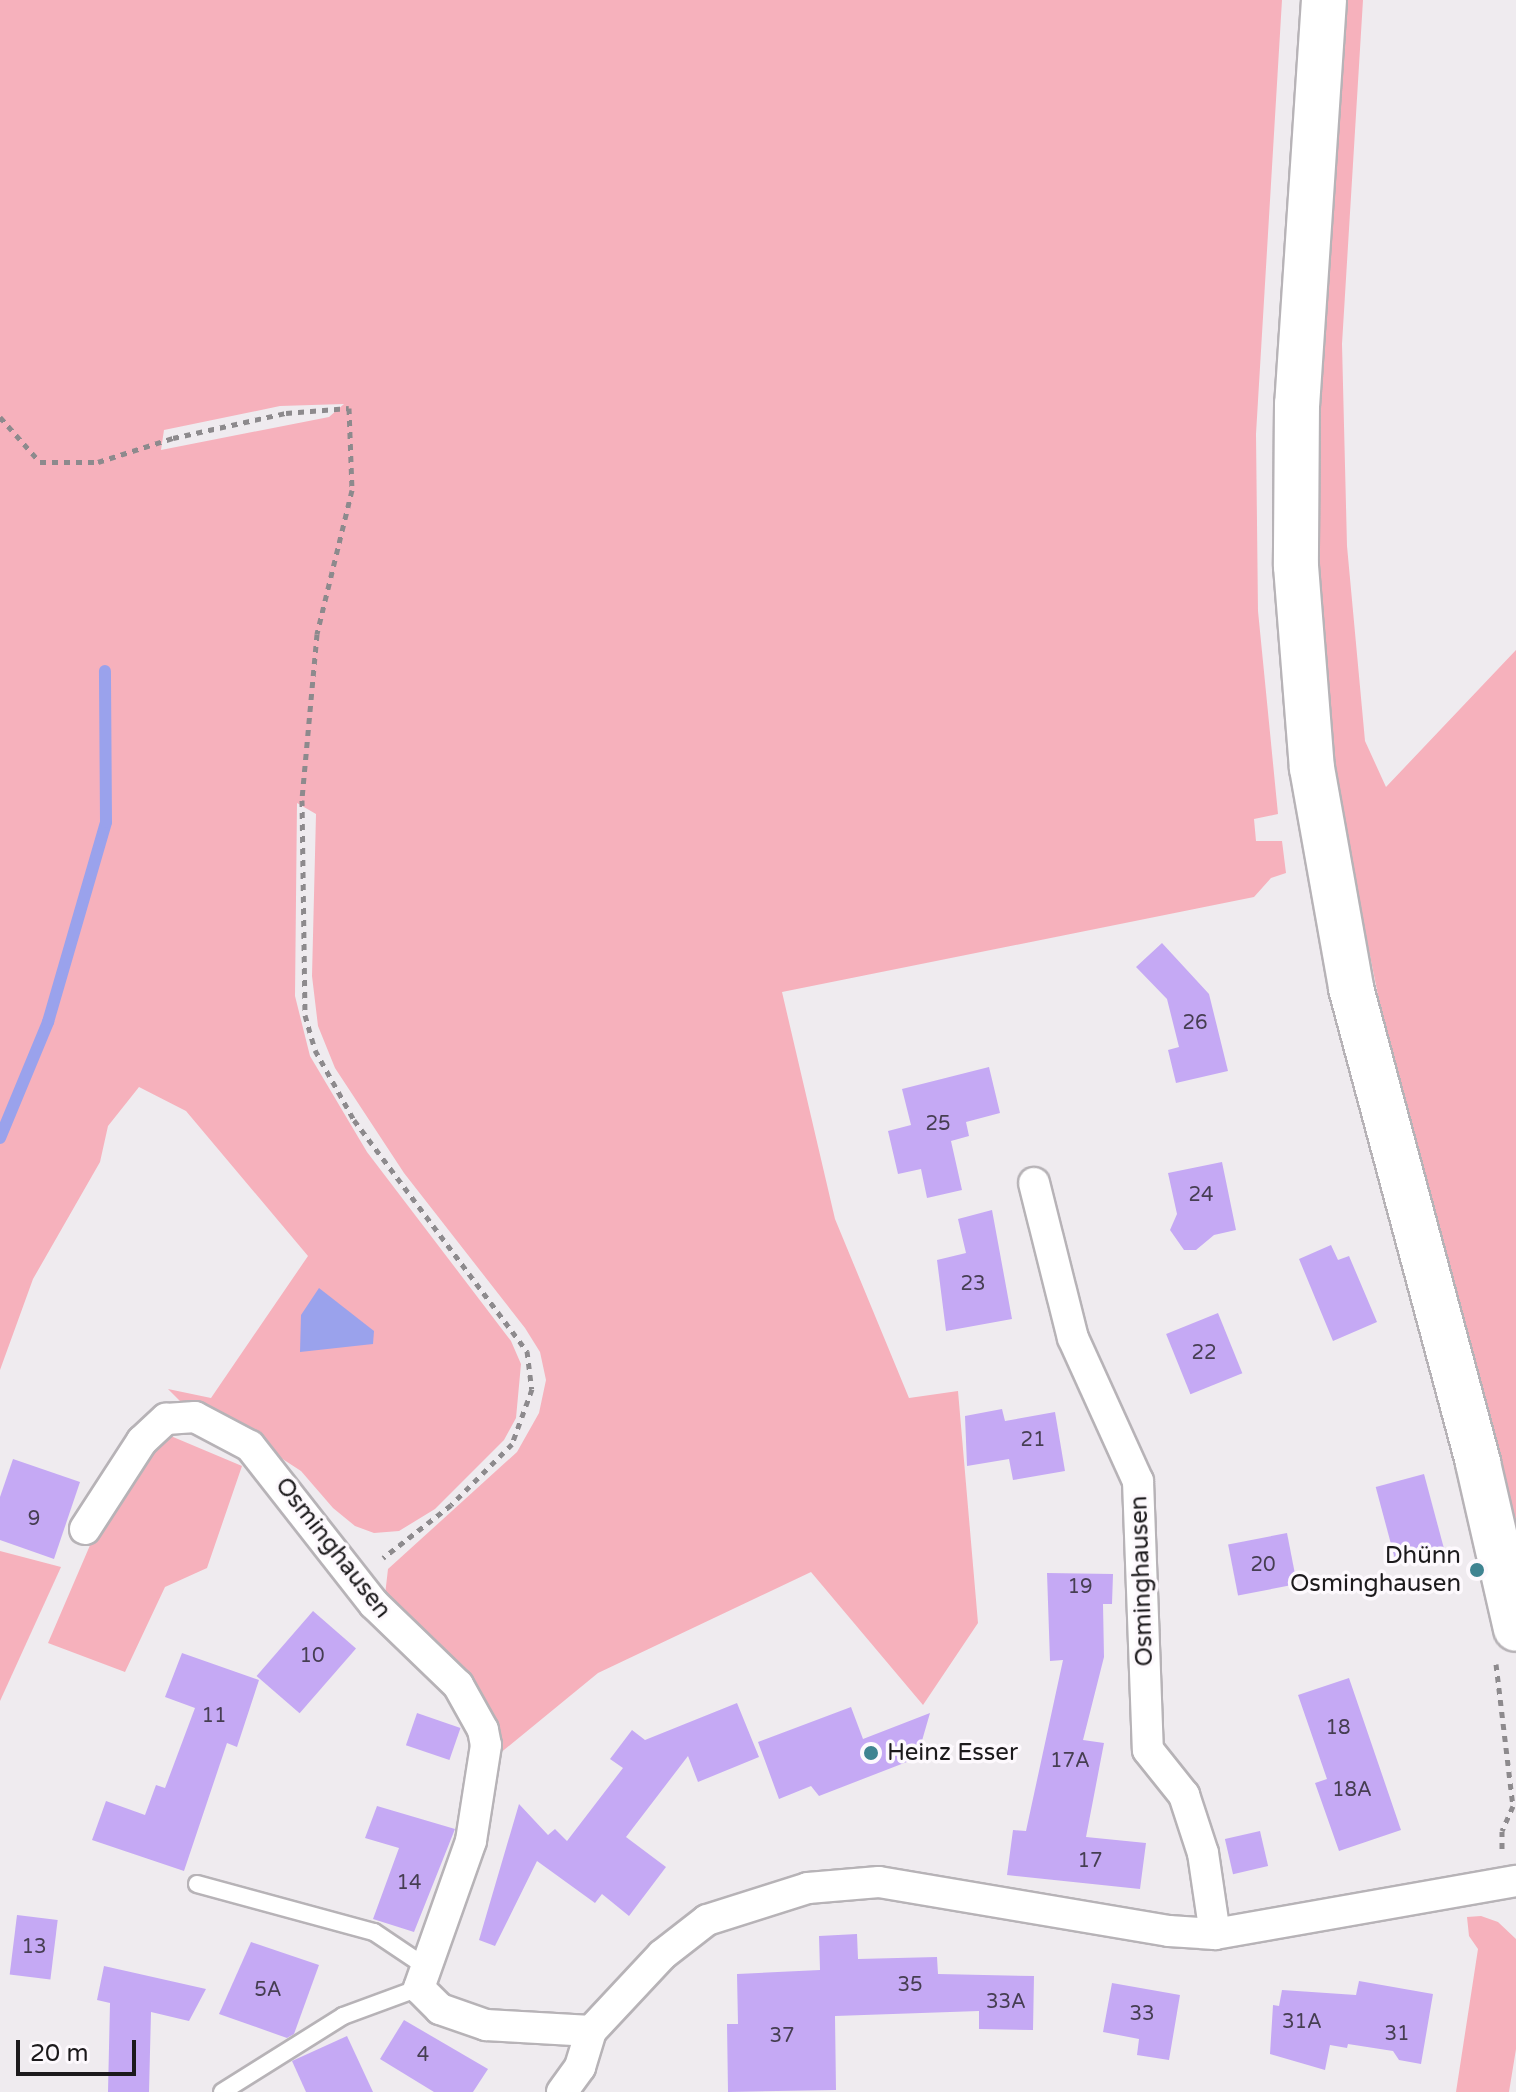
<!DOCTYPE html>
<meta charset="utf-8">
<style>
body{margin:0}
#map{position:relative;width:1516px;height:2092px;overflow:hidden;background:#efebef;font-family:"Varela Round",sans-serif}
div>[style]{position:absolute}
.green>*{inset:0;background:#f6b1bc}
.water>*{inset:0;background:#9aa2ec}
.stream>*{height:12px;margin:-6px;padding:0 6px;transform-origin:6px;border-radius:6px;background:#9aa2ec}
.building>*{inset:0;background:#c5a9f4;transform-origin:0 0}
.path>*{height:5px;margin-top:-2.5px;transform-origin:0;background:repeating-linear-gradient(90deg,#8d8a8d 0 6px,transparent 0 12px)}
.roads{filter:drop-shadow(2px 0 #b7b3b7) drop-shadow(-2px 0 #b7b3b7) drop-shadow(0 2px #b7b3b7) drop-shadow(0 -2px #b7b3b7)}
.lane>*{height:16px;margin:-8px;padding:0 8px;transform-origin:8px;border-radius:8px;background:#fff}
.street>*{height:30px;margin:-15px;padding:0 15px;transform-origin:15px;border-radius:15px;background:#fff}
.secondary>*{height:44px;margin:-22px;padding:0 22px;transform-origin:22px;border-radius:22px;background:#fff}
.dots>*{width:22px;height:22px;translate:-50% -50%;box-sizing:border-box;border:4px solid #fdf9fd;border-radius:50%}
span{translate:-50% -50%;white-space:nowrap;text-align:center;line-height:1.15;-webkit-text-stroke:7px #fdf9fd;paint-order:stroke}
.number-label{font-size:20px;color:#463e52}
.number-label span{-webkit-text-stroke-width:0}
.street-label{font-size:24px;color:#1c1a1c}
.poi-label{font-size:24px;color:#1c1a1c}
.right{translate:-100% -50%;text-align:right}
.left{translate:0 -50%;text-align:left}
.scale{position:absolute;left:16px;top:2040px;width:120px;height:36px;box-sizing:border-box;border:4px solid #1c1a1c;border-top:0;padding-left:10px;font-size:24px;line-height:28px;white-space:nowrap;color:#1c1a1c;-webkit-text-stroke:6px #fdf9fd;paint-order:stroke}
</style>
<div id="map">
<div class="green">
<div style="clip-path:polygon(evenodd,0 0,1282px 0,1256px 434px,1258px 611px,1278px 814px,1254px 819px,1256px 841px,1282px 841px,1286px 873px,1271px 878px,1254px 897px,782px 992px,835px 1219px,909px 1398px,958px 1391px,978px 1623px,923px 1705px,811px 1572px,598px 1673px,499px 1754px,385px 1595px,388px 1569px,517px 1452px,539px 1413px,546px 1380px,540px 1352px,525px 1328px,404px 1173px,335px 1068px,318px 1026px,312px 976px,316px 814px,297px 803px,295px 996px,310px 1056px,367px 1152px,511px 1341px,521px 1364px,516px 1418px,504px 1440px,435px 1509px,399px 1531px,374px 1533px,355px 1526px,333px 1508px,301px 1471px,204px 1408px,180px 1401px,168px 1389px,211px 1398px,308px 1256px,186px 1111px,139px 1087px,108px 1126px,100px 1162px,33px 1279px,0 1370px,0 0,344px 404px,329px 417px,161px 450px,164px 430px,280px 406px,344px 404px)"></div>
<div style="clip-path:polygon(1346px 0,1363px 0,1342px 344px,1347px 546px,1365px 741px,1386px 787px,1516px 650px,1516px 1537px,1385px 1030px,1336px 787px,1319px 571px,1319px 426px)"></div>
<div style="clip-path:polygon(166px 1434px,242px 1466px,207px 1568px,165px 1587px,125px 1672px,48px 1643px,97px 1529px)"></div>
<div style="clip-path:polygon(0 1551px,61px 1567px,0 1701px)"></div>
<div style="clip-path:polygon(1481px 1916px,1498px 1922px,1516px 1939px,1516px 2049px,1509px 2092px,1456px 2092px,1478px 1949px,1469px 1936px,1467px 1917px)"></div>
</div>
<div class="water">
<div style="clip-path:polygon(319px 1288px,374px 1331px,373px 1344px,300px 1352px,301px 1315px)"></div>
</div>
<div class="stream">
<div style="left:0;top:1138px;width:126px;rotate:-67.5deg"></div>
<div style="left:48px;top:1022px;width:208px;rotate:-73.8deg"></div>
<div style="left:106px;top:822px;width:151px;rotate:-90.4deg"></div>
</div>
<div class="building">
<div style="clip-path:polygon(1162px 943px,1209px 994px,1228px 1071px,1176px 1083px,1168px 1050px,1179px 1047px,1167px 999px,1136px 967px)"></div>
<div style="clip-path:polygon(989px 1067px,1000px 1113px,966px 1122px,969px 1136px,951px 1141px,962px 1190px,927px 1198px,921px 1169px,898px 1174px,888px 1131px,911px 1125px,902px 1089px)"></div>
<div style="clip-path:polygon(1222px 1162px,1236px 1230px,1214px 1235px,1196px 1250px,1184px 1250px,1170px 1230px,1177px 1214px,1168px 1173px)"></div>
<div style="clip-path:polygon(992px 1210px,1012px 1319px,946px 1331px,937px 1260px,966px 1253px,958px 1219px)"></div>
<div style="clip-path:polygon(1331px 1245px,1338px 1260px,1349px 1256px,1377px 1322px,1333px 1341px,1299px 1259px)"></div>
<div style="left:1218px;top:1313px;width:65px;height:56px;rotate:68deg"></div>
<div style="clip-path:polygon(1002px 1409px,1005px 1421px,1055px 1412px,1065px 1471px,1013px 1480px,1009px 1459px,967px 1466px,965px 1416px)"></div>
<div style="clip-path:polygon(13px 1459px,80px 1482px,54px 1559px,0 1540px,0 1497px)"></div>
<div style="left:1424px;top:1474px;width:78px;height:50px;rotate:75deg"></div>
<div style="left:1287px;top:1533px;width:52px;height:60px;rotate:79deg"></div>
<div style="clip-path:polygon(1047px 1573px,1113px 1574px,1112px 1604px,1103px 1604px,1104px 1657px,1083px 1740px,1104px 1743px,1086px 1837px,1146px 1843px,1140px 1889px,1007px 1875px,1013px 1830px,1026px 1831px,1063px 1660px,1050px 1661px)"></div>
<div style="left:313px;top:1611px;width:57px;height:86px;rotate:41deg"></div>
<div style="clip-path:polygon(182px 1653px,259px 1680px,237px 1747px,227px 1743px,184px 1871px,92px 1840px,106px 1801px,145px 1815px,156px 1785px,165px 1788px,195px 1708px,165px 1697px)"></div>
<div style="clip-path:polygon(1349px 1678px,1401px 1830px,1339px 1851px,1315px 1783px,1327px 1779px,1298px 1695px)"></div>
<div style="clip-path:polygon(737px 1703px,759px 1757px,698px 1782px,688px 1756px,626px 1837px,666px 1867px,629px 1916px,602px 1894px,595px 1903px,537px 1861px,495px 1946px,479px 1940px,519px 1804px,548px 1835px,555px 1829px,567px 1841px,623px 1768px,610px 1759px,632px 1730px,645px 1740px)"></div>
<div style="clip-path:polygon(851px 1707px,863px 1739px,930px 1713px,917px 1758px,819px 1796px,811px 1786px,779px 1799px,758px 1742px)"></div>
<div style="left:417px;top:1713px;width:46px;height:34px;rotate:19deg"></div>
<div style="clip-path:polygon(377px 1806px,455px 1829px,414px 1932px,373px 1919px,399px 1848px,365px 1838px)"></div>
<div style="left:1260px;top:1831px;width:36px;height:36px;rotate:77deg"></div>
<div style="left:17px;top:1915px;width:41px;height:60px;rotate:7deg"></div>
<div style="clip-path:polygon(857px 1934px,858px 1959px,937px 1957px,938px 1974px,1034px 1976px,1033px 2030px,979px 2029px,979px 2011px,835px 2016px,836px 2090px,728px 2092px,727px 2024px,738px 2024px,737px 1974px,820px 1970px,819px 1936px)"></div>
<div style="clip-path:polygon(251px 1942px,319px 1965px,294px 2034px,287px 2038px,219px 2014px)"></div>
<div style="clip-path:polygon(104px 1966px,206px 1989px,189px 2021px,151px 2012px,149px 2092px,108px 2092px,110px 2003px,97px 2000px)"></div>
<div style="clip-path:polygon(1359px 1981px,1433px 1994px,1421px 2064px,1399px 2060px,1393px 2051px,1348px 2044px,1347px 2048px,1330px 2045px,1325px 2070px,1270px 2054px,1273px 2005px,1279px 2006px,1282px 1990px,1356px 1995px)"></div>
<div style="clip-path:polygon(1112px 1983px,1180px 1995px,1169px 2060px,1137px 2055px,1139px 2039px,1103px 2032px)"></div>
<div style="clip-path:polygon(404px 2020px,488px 2069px,473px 2092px,434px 2092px,380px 2059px)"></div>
<div style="clip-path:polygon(347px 2036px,373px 2092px,306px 2092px,292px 2061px)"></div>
</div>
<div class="path">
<div style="left:0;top:417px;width:60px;rotate:48.4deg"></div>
<div style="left:40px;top:462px;width:58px"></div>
<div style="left:98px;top:462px;width:79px;rotate:-17.7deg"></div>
<div style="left:173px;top:438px;width:116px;rotate:-12.5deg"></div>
<div style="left:286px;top:413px;width:63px;rotate:-4.5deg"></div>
<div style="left:349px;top:408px;width:82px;rotate:87.9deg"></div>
<div style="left:352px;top:490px;width:148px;rotate:103.7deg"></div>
<div style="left:317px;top:634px;width:167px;rotate:95.2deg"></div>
<div style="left:302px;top:800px;width:215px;rotate:89.2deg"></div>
<div style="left:305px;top:1015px;width:36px;rotate:74deg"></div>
<div style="left:315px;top:1050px;width:80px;rotate:60.9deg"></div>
<div style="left:354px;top:1120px;width:289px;rotate:53.2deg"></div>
<div style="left:527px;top:1351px;width:38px;rotate:83deg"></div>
<div style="left:532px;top:1389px;width:59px;rotate:110deg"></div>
<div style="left:512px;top:1444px;width:86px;rotate:135deg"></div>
<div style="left:451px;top:1505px;width:86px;rotate:142.1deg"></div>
<div style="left:1496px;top:1664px;width:143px;rotate:83.2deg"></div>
<div style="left:1513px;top:1806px;width:27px;rotate:114deg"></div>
<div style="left:1502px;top:1831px;width:19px;rotate:90deg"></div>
</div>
<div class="roads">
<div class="lane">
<div style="left:197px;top:1884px;width:183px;rotate:15.2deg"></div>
<div style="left:374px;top:1932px;width:63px;rotate:33.9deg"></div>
<div style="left:222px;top:2092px;width:143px;rotate:-32.1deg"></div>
<div style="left:343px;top:2016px;width:81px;rotate:-20.2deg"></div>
</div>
<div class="street">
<div style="left:1034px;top:1183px;width:160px;rotate:75.9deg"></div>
<div style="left:1073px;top:1338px;width:157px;rotate:65.6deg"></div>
<div style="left:1138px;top:1481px;width:269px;rotate:87.9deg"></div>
<div style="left:1148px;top:1750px;width:58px;rotate:51.3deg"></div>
<div style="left:1184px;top:1795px;width:61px;rotate:71.9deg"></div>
<div style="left:1203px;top:1853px;width:82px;rotate:81.6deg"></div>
<div style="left:85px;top:1529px;width:105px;rotate:-57.1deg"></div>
<div style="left:142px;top:1441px;width:33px;rotate:-43deg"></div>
<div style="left:166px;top:1419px;width:29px;rotate:-4deg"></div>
<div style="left:195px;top:1417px;width:62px;rotate:27.8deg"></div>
<div style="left:250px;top:1446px;width:201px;rotate:51.9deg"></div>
<div style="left:374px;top:1604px;width:117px;rotate:44deg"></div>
<div style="left:458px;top:1685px;width:51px;rotate:60.9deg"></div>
<div style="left:483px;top:1730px;width:15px;rotate:79deg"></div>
<div style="left:486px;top:1745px;width:97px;rotate:98.9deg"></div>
<div style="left:471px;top:1841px;width:156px;rotate:109.5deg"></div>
<div style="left:419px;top:1988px;width:30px;rotate:45deg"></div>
<div style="left:440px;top:2009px;width:49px;rotate:19.2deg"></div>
<div style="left:486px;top:2025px;width:105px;rotate:3.3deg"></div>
<div style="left:562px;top:2092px;width:31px;rotate:-54deg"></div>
<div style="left:580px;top:2067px;width:38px;rotate:-73deg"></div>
<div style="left:591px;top:2031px;width:104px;rotate:-46.9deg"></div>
<div style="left:662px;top:1955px;width:57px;rotate:-37.9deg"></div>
<div style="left:707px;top:1920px;width:106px;rotate:-17.6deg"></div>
<div style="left:808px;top:1888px;width:71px;rotate:-4.8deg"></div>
<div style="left:879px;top:1882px;width:294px;rotate:9.6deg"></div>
<div style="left:1169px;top:1931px;width:46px;rotate:3.7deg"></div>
<div style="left:1215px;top:1934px;width:306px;rotate:-10deg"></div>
</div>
<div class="secondary">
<div style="left:1324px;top:0;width:405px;rotate:93.8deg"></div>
<div style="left:1297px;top:404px;width:162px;rotate:90.4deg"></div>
<div style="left:1296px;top:566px;width:203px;rotate:85.5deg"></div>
<div style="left:1312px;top:768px;width:223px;rotate:79.9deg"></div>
<div style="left:1351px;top:988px;width:492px;rotate:75deg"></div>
<div style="left:1478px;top:1463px;width:170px;rotate:77.1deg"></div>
</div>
</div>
<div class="dots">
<div style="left:1477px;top:1570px;background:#3f8491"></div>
<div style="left:871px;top:1753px;background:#3f8491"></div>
</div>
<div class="number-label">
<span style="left:1195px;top:1023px">26</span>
<span style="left:938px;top:1124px">25</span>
<span style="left:1201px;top:1195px">24</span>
<span style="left:973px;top:1284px">23</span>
<span style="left:1204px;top:1353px">22</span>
<span style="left:1033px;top:1440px">21</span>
<span style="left:34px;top:1519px">9</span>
<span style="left:1263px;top:1565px">20</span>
<span style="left:1080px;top:1587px">19</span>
<span style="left:312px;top:1656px">10</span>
<span style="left:214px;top:1716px">11</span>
<span style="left:1338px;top:1728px">18</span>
<span style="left:1070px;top:1761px">17A</span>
<span style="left:1352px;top:1790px">18A</span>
<span style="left:1090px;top:1861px">17</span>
<span style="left:409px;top:1883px">14</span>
<span style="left:34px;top:1947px">13</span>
<span style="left:910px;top:1985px">35</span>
<span style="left:268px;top:1990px">5A</span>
<span style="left:1006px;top:2002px">33A</span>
<span style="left:1142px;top:2014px">33</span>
<span style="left:1302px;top:2022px">31A</span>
<span style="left:1397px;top:2034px">31</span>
<span style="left:782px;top:2036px">37</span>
<span style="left:423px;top:2055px">4</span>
</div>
<div class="street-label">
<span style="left:333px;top:1548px;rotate:52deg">Osminghausen</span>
<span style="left:1142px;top:1581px;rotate:-92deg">Osminghausen</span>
</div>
<div class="poi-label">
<span class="right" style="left:1461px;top:1570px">Dhünn<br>Osminghausen</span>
<span class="left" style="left:887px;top:1753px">Heinz Esser</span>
</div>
<div class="scale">20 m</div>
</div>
